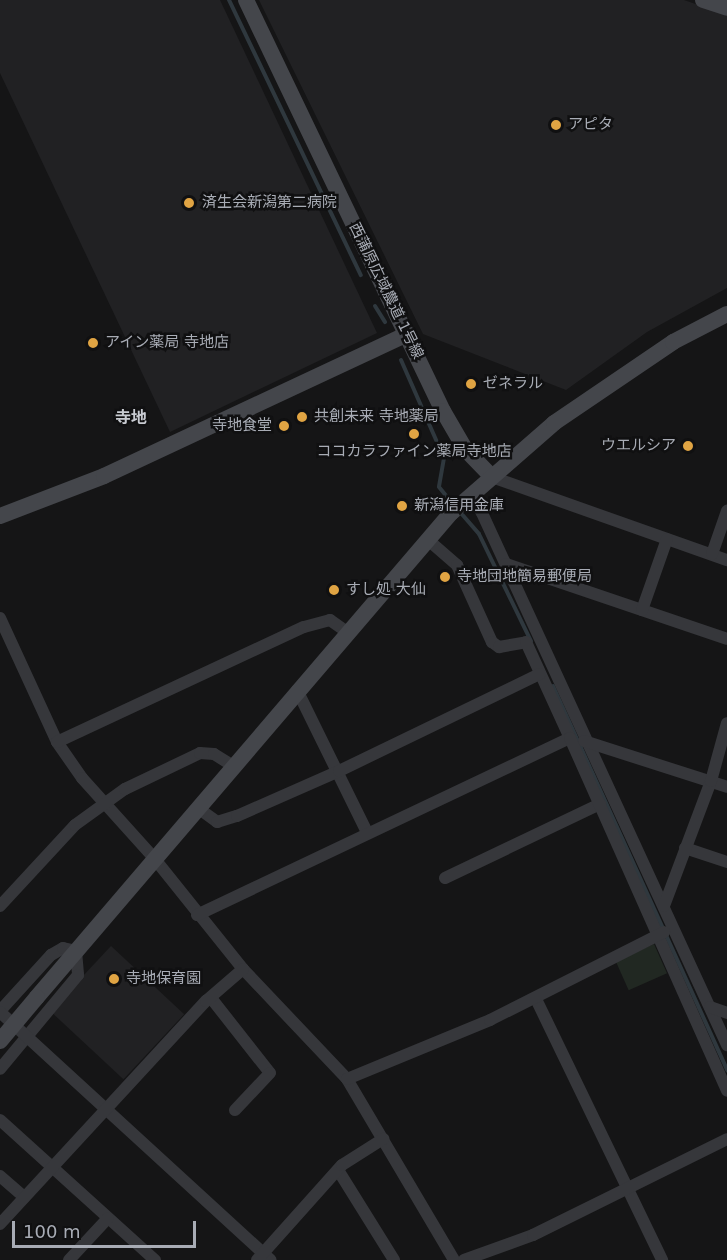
<!DOCTYPE html>
<meta charset="utf-8">
<style>
body{margin:0}
#map{position:relative;width:727px;height:1260px;overflow:hidden;background:#151516;font-family:"DejaVu Sans","Noto Sans JP",sans-serif}
div>[style]{position:absolute}
.built>*{inset:0;background:#212123;transform-origin:0 0}
.green>*{inset:0;background:#212822;transform-origin:0 0}
.stream>*{height:4px;margin:-2px;padding:0 2px;transform-origin:2px;border-radius:2px;background:#2f383e}
.street>*{height:12px;margin:-6px;padding:0 6px;transform-origin:6px;border-radius:6px;background:#36373b}
.secondary>*{height:16px;margin:-8px;padding:0 8px;transform-origin:8px;border-radius:8px;background:#44464b}
.secondary-bridge>*{height:16px;margin:-8px;padding:0 8px;transform-origin:8px;border-radius:8px;background:#44464b}
.dots>*{width:16px;height:16px;translate:-50% -50%;box-sizing:border-box;border:3px solid #101011;border-radius:50%}
span{translate:-50% -50%;white-space:nowrap;text-align:center;line-height:1.15;-webkit-text-stroke:5px #101011;paint-order:stroke}
.poi-label{font-size:15px;color:#a8acb5}
.left{translate:0 -50%;text-align:left}
.right{translate:-100% -50%;text-align:right}
.street-label{font-size:15px;color:#a8acb5}
.neighbourhood-label{font-size:16px;color:#c8cbd1;font-weight:700}
.scale{position:absolute;left:12px;top:1221px;width:184px;height:27px;box-sizing:border-box;border:3px solid #a8acb5;border-top:0;padding-left:8px;font-size:18px;line-height:21px;white-space:nowrap;color:#a8acb5;-webkit-text-stroke:4px #101011;paint-order:stroke}
</style>
<div id="map">
<div class="built">
<div style="clip-path:polygon(0 0,220px 0,377px 333px,170px 432px,0 73px)"></div>
<div style="clip-path:polygon(259px 0,684px 0,727px 15px,727px 288px,647px 332px,566px 390px,423px 334px)"></div>
<div style="left:111px;top:946px;width:100px;height:89px;rotate:43deg"></div>
</div>
<div class="green">
<div style="left:654px;top:944px;width:32px;height:42px;rotate:66deg"></div>
</div>
<div class="stream">
<div style="left:229px;top:0;width:305px;rotate:64.4deg"></div>
<div style="left:375px;top:306px;width:19px;rotate:58deg"></div>
<div style="left:401px;top:360px;width:107px;rotate:66.3deg"></div>
<div style="left:444px;top:458px;width:29px;rotate:100deg"></div>
<div style="left:439px;top:487px;width:22px;rotate:51deg"></div>
<div style="left:460px;top:512px;width:29px;rotate:49deg"></div>
<div style="left:479px;top:534px;width:119px;rotate:64.1deg"></div>
<div style="left:553px;top:686px;width:422px;rotate:65.6deg"></div>
</div>
<div class="street">
<div style="left:492px;top:477px;width:249px;rotate:19.5deg"></div>
<div style="left:470px;top:495px;width:22px;rotate:56deg"></div>
<div style="left:482px;top:513px;width:586px;rotate:65.27deg"></div>
<div style="left:427px;top:539px;width:40px;rotate:41deg"></div>
<div style="left:457px;top:565px;width:85px;rotate:65.6deg"></div>
<div style="left:492px;top:642px;width:9px;rotate:36deg"></div>
<div style="left:499px;top:647px;width:27px;rotate:-10deg"></div>
<div style="left:526px;top:642px;width:106px;rotate:65.4deg"></div>
<div style="left:712px;top:554px;width:46px;rotate:-70.8deg"></div>
<div style="left:506px;top:564px;width:233px;rotate:18.7deg"></div>
<div style="left:642px;top:610px;width:75px;rotate:-70.6deg"></div>
<div style="left:0;top:618px;width:136px;rotate:65.3deg"></div>
<div style="left:57px;top:742px;width:44px;rotate:55.2deg"></div>
<div style="left:82px;top:778px;width:108px;rotate:48deg"></div>
<div style="left:154px;top:858px;width:142px;rotate:51.3deg"></div>
<div style="left:243px;top:969px;width:151px;rotate:46.6deg"></div>
<div style="left:347px;top:1079px;width:210px;rotate:59.4deg"></div>
<div style="left:297px;top:690px;width:158px;rotate:63.8deg"></div>
<div style="left:584px;top:741px;width:150px;rotate:17.8deg"></div>
<div style="left:57px;top:742px;width:272px;rotate:-25deg"></div>
<div style="left:304px;top:627px;width:27px;rotate:-15deg"></div>
<div style="left:330px;top:620px;width:21px;rotate:35deg"></div>
<div style="left:198px;top:808px;width:24px;rotate:36deg"></div>
<div style="left:217px;top:822px;width:21px;rotate:-17deg"></div>
<div style="left:237px;top:816px;width:111px;rotate:-23.8deg"></div>
<div style="left:339px;top:771px;width:223px;rotate:-25.8deg"></div>
<div style="left:685px;top:848px;width:44px;rotate:18.4deg"></div>
<div style="left:445px;top:878px;width:172px;rotate:-25.5deg"></div>
<div style="left:0;top:906px;width:110px;rotate:-47.2deg"></div>
<div style="left:75px;top:825px;width:62px;rotate:-35.8deg"></div>
<div style="left:125px;top:789px;width:83px;rotate:-25.6deg"></div>
<div style="left:200px;top:753px;width:14px;rotate:4deg"></div>
<div style="left:214px;top:754px;width:22px;rotate:32deg"></div>
<div style="left:664px;top:906px;width:134px;rotate:-69.4deg"></div>
<div style="left:711px;top:781px;width:60px;rotate:-74.6deg"></div>
<div style="left:197px;top:915px;width:413px;rotate:-25.4deg"></div>
<div style="left:570px;top:738px;width:386px;rotate:66deg"></div>
<div style="left:211px;top:998px;width:95px;rotate:51.8deg"></div>
<div style="left:270px;top:1073px;width:51px;rotate:133.4deg"></div>
<div style="left:536px;top:999px;width:290px;rotate:64.2deg"></div>
<div style="left:710px;top:1007px;width:18px;rotate:19deg"></div>
<div style="left:0;top:1011px;width:76px;rotate:-47.7deg"></div>
<div style="left:51px;top:955px;width:14px;rotate:-30deg"></div>
<div style="left:63px;top:948px;width:13px;rotate:13deg"></div>
<div style="left:76px;top:951px;width:24px;rotate:85deg"></div>
<div style="left:78px;top:975px;width:122px;rotate:129.7deg"></div>
<div style="left:0;top:1012px;width:367px;rotate:42.5deg"></div>
<div style="left:347px;top:1079px;width:155px;rotate:-22.4deg"></div>
<div style="left:490px;top:1020px;width:195px;rotate:-26.8deg"></div>
<div style="left:0;top:1120px;width:209px;rotate:42.1deg"></div>
<div style="left:338px;top:1170px;width:106px;rotate:58.1deg"></div>
<div style="left:0;top:1176px;width:32px;rotate:41deg"></div>
<div style="left:0;top:1224px;width:304px;rotate:-47.3deg"></div>
<div style="left:206px;top:1001px;width:49px;rotate:-40.9deg"></div>
<div style="left:69px;top:1260px;width:57px;rotate:-47.1deg"></div>
<div style="left:257px;top:1260px;width:127px;rotate:-48.2deg"></div>
<div style="left:342px;top:1165px;width:49px;rotate:-32.4deg"></div>
<div style="left:464px;top:1260px;width:73px;rotate:-19.9deg"></div>
<div style="left:533px;top:1235px;width:216px;rotate:-26.3deg"></div>
</div>
<div class="secondary">
<div style="left:246px;top:0;width:456px;rotate:64.4deg"></div>
<div style="left:443px;top:411px;width:44px;rotate:59.9deg"></div>
<div style="left:465px;top:449px;width:39px;rotate:46deg"></div>
<div style="left:703px;top:0;width:25px;rotate:18deg"></div>
<div style="left:0;top:516px;width:111px;rotate:-21deg"></div>
<div style="left:104px;top:476px;width:335px;rotate:-25.1deg"></div>
<div style="left:37px;top:997px;width:637px;rotate:-49.46deg"></div>
<div style="left:451px;top:513px;width:137px;rotate:-41.1deg"></div>
<div style="left:554px;top:423px;width:144px;rotate:-34.2deg"></div>
<div style="left:673px;top:342px;width:61px;rotate:-27.4deg"></div>
</div>
<div class="secondary-bridge">
<div style="left:0;top:1041px;width:57px;rotate:-49.9deg"></div>
</div>
<div class="dots">
<div style="left:556px;top:125px;background:#e0a443"></div>
<div style="left:189px;top:203px;background:#e0a443"></div>
<div style="left:93px;top:343px;background:#e0a443"></div>
<div style="left:471px;top:384px;background:#e0a443"></div>
<div style="left:302px;top:417px;background:#e0a443"></div>
<div style="left:284px;top:426px;background:#e0a443"></div>
<div style="left:414px;top:434px;background:#e0a443"></div>
<div style="left:688px;top:446px;background:#e0a443"></div>
<div style="left:402px;top:506px;background:#e0a443"></div>
<div style="left:445px;top:577px;background:#e0a443"></div>
<div style="left:334px;top:590px;background:#e0a443"></div>
<div style="left:114px;top:979px;background:#e0a443"></div>
</div>
<div class="poi-label">
<span class="left" style="left:568px;top:125px">アピタ</span>
<span class="left" style="left:202px;top:203px">済生会新潟第二病院</span>
<span class="left" style="left:105px;top:343px">アイン薬局 寺地店</span>
<span class="left" style="left:483px;top:384px">ゼネラル</span>
<span class="left" style="left:314px;top:417px">共創未来 寺地薬局</span>
<span class="right" style="left:272px;top:426px">寺地食堂</span>
<span class="right" style="left:676px;top:446px">ウエルシア</span>
<span style="left:414px;top:452px">ココカラファイン薬局寺地店</span>
<span class="left" style="left:414px;top:506px">新潟信用金庫</span>
<span class="left" style="left:457px;top:577px">寺地団地簡易郵便局</span>
<span class="left" style="left:346px;top:590px">すし処 大仙</span>
<span class="left" style="left:126px;top:979px">寺地保育園</span>
</div>
<div class="street-label">
<span style="left:386px;top:291px;rotate:64deg">西蒲原広域農道 1号線</span>
</div>
<div class="neighbourhood-label">
<span style="left:131px;top:418px">寺地</span>
</div>
<div class="scale">100 m</div>
</div>
